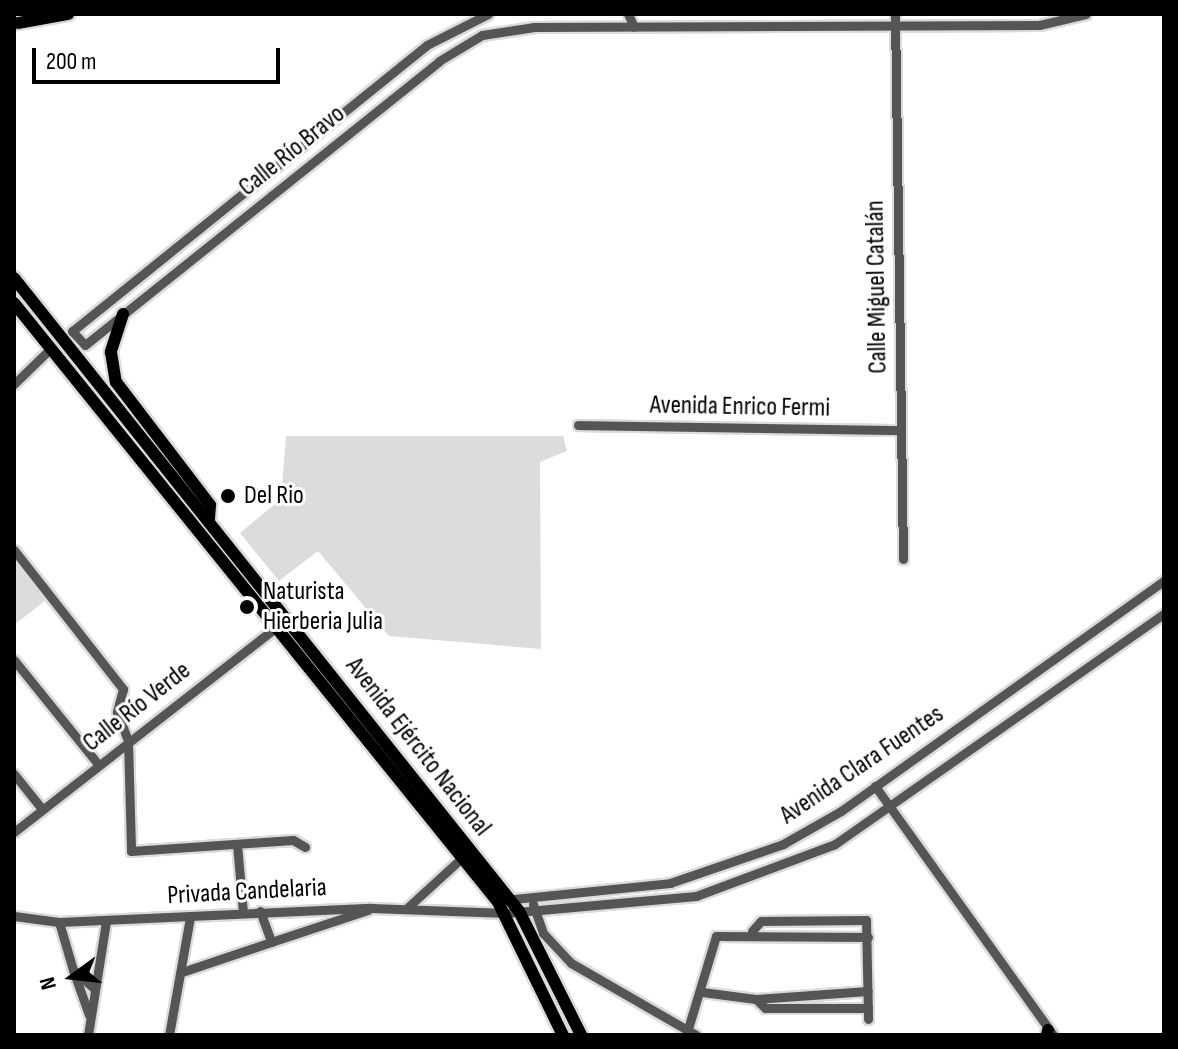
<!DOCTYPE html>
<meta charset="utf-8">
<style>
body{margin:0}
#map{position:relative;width:1178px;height:1049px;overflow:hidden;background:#fff;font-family:"Sofia Sans Condensed",sans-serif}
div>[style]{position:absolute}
.green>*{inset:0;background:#dcdcdc}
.roads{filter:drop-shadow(2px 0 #dbdbdb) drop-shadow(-2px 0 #dbdbdb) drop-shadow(0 2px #dbdbdb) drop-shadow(0 -2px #dbdbdb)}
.minor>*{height:9px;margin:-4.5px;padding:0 4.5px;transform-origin:4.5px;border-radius:4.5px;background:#555}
.major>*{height:12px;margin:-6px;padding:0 6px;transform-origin:6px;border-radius:6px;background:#000}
.dots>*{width:22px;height:22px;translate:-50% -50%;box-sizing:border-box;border:4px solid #fff;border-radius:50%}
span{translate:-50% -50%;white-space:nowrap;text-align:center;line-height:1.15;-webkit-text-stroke:6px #fff;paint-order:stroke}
.street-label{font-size:26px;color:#000}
.poi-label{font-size:26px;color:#000}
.left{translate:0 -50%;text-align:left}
.frame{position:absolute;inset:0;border:16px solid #000;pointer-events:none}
.north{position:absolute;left:32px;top:937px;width:80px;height:80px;-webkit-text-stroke:6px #fff;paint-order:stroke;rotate:255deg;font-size:22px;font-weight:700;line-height:32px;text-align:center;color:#000}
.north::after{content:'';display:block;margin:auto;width:28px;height:36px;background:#000;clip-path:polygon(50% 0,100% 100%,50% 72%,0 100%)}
.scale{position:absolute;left:32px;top:48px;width:248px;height:36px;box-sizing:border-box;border:4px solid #000;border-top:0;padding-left:10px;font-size:24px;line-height:28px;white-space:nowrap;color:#000;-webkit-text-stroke:6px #fff;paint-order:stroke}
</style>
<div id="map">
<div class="green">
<div style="clip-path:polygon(286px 436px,563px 436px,567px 451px,540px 462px,541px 649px,389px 636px,318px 551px,279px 581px,240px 533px,281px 499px)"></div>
<div style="clip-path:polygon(14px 560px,46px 600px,14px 625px)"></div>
</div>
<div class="roads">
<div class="minor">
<div style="left:488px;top:14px;width:68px;rotate:153.1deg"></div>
<div style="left:427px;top:45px;width:456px;rotate:141.1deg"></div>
<div style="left:72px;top:331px;width:19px;rotate:47deg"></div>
<div style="left:85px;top:345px;width:454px;rotate:-38.7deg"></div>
<div style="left:439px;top:61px;width:50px;rotate:-31.2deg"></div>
<div style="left:482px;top:35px;width:53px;rotate:-8.7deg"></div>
<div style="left:534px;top:27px;width:505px;rotate:-0.23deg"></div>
<div style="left:1039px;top:25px;width:48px;rotate:-13.2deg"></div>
<div style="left:628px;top:14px;width:14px;rotate:65deg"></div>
<div style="left:895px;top:14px;width:545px;rotate:89.16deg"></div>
<div style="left:14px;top:384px;width:52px;rotate:-44.2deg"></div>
<div style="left:578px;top:425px;width:323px;rotate:0.9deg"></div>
<div style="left:14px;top:550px;width:177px;rotate:51.9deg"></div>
<div style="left:123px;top:689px;width:24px;rotate:105deg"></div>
<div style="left:117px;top:712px;width:31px;rotate:69deg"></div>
<div style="left:128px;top:741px;width:110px;rotate:88.4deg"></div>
<div style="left:131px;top:851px;width:162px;rotate:-3.9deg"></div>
<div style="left:293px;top:840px;width:14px;rotate:30deg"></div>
<div style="left:14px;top:660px;width:134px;rotate:51.1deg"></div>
<div style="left:14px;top:774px;width:45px;rotate:51.3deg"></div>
<div style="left:875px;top:786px;width:306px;rotate:54.4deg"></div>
<div style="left:14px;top:832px;width:336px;rotate:-38deg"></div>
<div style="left:237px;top:844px;width:69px;rotate:85deg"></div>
<div style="left:504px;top:900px;width:167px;rotate:-5.8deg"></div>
<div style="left:670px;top:883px;width:120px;rotate:-19deg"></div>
<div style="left:783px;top:844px;width:67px;rotate:-29.6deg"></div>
<div style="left:841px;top:811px;width:397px;rotate:-35.5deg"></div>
<div style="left:533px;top:904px;width:31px;rotate:71deg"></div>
<div style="left:543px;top:933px;width:41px;rotate:47deg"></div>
<div style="left:571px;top:963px;width:144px;rotate:29.9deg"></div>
<div style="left:407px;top:908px;width:77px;rotate:-42.4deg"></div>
<div style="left:260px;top:911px;width:33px;rotate:70deg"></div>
<div style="left:271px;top:942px;width:102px;rotate:-18.3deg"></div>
<div style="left:14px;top:916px;width:45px;rotate:7.6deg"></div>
<div style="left:59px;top:922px;width:312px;rotate:-2.6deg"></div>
<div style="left:371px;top:908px;width:135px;rotate:2.1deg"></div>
<div style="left:506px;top:913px;width:191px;rotate:-5.1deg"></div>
<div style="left:696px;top:896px;width:148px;rotate:-20.5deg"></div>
<div style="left:835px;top:844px;width:401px;rotate:-35deg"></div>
<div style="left:59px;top:922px;width:50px;rotate:73.7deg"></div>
<div style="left:73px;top:970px;width:28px;rotate:41deg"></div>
<div style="left:752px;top:931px;width:13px;rotate:-48deg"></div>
<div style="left:761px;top:921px;width:105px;rotate:-0.5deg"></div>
<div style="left:866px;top:920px;width:99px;rotate:88.8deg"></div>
<div style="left:73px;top:970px;width:48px;rotate:70.4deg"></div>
<div style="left:182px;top:972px;width:94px;rotate:-18.6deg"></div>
<div style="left:702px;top:992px;width:54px;rotate:7.4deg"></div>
<div style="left:756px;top:999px;width:112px;rotate:-4.1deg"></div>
<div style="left:756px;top:999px;width:13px;rotate:45deg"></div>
<div style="left:765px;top:1008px;width:103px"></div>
<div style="left:687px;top:1032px;width:100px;rotate:-73.2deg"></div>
<div style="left:716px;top:936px;width:152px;rotate:0.4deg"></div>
<div style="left:88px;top:1035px;width:115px;rotate:-81deg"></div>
<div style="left:169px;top:1035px;width:120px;rotate:-79.9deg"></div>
</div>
<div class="major">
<div style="left:18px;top:23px;width:51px;rotate:-10.2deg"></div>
<div style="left:14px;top:278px;width:810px;rotate:51.42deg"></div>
<div style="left:519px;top:911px;width:139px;rotate:63.4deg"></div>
<div style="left:14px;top:303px;width:770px;rotate:51.06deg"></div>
<div style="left:498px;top:902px;width:148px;rotate:64deg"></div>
<div style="left:123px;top:314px;width:40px;rotate:108deg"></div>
<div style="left:111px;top:352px;width:30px;rotate:81deg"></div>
<div style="left:116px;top:382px;width:155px;rotate:52.6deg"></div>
<div style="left:210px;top:505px;width:14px;rotate:94deg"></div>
<div style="left:1047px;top:1035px;width:5px;rotate:-79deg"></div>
</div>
</div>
<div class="dots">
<div style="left:228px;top:496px;background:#000"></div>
<div style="left:247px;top:607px;background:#000"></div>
</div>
<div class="street-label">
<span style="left:292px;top:151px;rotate:-39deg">Calle Río Bravo</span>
<span style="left:877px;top:287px;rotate:-91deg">Calle Miguel Catalán</span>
<span style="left:740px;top:407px;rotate:1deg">Avenida Enrico Fermi</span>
<span style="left:137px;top:707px;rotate:-38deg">Calle Río Verde</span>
<span style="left:418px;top:747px;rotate:52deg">Avenida Ejército Nacional</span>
<span style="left:862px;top:765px;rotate:-34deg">Avenida Clara Fuentes</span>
<span style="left:247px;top:892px;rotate:-3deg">Privada Candelaria</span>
</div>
<div class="poi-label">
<span class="left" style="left:244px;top:496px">Del Rio</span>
<span class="left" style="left:263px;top:607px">Naturista<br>Hierberia Julia</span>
</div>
<div class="frame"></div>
<div class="north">N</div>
<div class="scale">200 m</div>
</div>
